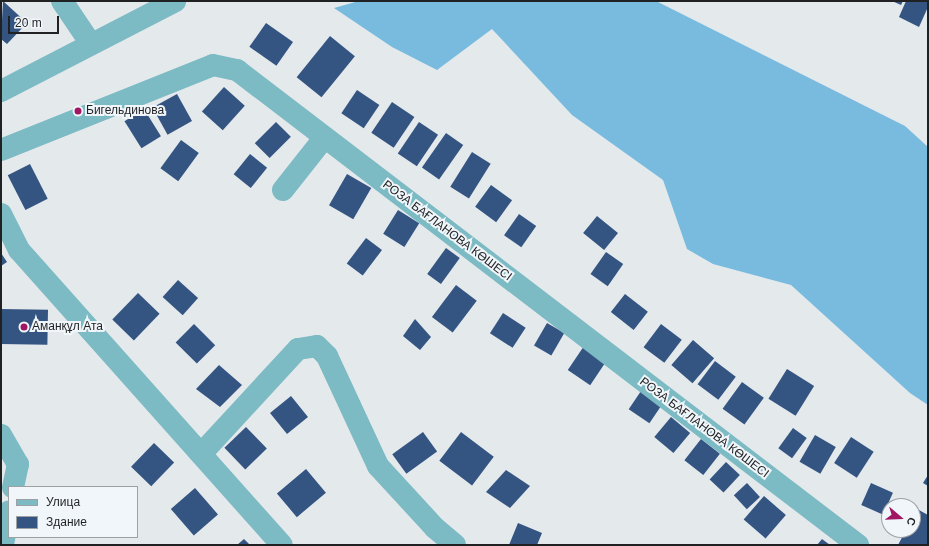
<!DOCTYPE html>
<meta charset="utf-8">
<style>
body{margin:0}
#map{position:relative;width:929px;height:546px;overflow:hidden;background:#e4e9ec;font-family:Arial,sans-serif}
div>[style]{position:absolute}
.forest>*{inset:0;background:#78bbdf}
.building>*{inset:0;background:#345482;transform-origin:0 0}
.minor>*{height:22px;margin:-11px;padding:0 11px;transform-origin:11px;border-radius:11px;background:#7cbac4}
.dots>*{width:11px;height:11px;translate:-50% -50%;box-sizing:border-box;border:2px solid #f1f6fa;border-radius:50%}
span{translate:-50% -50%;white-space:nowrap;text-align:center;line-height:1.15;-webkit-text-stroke:4px #f1f6fa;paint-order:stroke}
.poi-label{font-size:12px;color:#1f2122}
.left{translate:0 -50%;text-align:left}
.street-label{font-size:12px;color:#1f2122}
.frame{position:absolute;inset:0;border:2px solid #1f2122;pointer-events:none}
.legend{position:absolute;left:8px;top:486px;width:130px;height:52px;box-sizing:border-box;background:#f1f6fa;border:1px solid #9da1a4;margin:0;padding:5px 7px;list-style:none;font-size:12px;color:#1f2122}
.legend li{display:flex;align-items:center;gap:8px;height:20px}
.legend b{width:20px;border:1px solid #9da1a4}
.north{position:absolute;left:881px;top:498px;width:40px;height:40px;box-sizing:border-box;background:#f1f6fa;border:1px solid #9da1a4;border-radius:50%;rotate:109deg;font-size:11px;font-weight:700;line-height:16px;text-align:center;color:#1f2122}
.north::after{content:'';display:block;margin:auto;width:14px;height:18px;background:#a01662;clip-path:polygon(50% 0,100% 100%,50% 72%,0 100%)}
.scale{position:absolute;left:8px;top:16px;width:51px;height:18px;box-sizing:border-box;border:2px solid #1f2122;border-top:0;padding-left:5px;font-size:12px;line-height:14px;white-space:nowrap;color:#1f2122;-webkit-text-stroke:3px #f1f6fa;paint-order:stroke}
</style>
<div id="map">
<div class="forest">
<div style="clip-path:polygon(359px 1px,656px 1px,905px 126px,928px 147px,928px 405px,910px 393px,791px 285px,713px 264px,687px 249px,663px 180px,572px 115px,492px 29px,437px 70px,392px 47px,334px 8px)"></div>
</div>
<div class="building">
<div style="clip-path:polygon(3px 1px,27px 23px,7px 44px,1px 39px)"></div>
<div style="clip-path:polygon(892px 1px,903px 1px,901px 5px)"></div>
<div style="clip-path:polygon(906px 1px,928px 1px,928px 7px,919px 27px,899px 17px)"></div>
<div style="left:266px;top:23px;width:33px;height:29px;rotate:35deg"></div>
<div style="left:330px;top:36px;width:32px;height:53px;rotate:39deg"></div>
<div style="left:224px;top:87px;width:28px;height:33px;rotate:42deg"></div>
<div style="left:357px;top:90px;width:27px;height:28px;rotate:34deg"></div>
<div style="left:177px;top:94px;width:31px;height:28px;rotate:61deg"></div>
<div style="left:392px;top:102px;width:27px;height:37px;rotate:34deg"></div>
<div style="left:144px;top:109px;width:32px;height:23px;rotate:58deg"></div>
<div style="left:276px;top:122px;width:21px;height:30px;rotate:45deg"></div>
<div style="left:419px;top:122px;width:23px;height:38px;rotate:34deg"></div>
<div style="left:446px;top:133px;width:21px;height:42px;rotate:35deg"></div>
<div style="left:181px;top:140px;width:22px;height:35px;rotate:36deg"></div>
<div style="left:472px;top:152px;width:22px;height:41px;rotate:32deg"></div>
<div style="left:250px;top:154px;width:22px;height:26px;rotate:39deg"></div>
<div style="left:30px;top:164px;width:39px;height:25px;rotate:63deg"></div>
<div style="left:347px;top:174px;width:28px;height:36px;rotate:30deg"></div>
<div style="left:491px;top:185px;width:26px;height:27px;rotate:36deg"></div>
<div style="left:398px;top:210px;width:25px;height:28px;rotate:32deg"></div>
<div style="left:519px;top:214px;width:21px;height:26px;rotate:35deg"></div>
<div style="left:597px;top:216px;width:27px;height:22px;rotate:39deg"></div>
<div style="left:366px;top:238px;width:20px;height:32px;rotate:37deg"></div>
<div style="left:446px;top:248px;width:17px;height:32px;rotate:36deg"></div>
<div style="left:606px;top:252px;width:21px;height:27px;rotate:35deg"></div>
<div style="clip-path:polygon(1px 253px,7px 262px,1px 266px)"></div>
<div style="left:178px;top:280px;width:27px;height:23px;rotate:42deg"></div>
<div style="left:456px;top:285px;width:26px;height:40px;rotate:37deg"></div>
<div style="left:138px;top:293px;width:30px;height:37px;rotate:44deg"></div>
<div style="left:625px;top:294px;width:29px;height:23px;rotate:38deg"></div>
<div style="left:1px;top:309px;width:47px;height:35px;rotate:1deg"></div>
<div style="left:503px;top:313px;width:27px;height:24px;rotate:33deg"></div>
<div style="clip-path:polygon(415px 319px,431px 337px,420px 350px,403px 336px)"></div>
<div style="left:547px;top:323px;width:20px;height:26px;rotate:30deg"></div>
<div style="left:194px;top:324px;width:30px;height:26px;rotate:45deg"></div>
<div style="left:661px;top:324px;width:26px;height:29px;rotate:37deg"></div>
<div style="left:693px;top:340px;width:28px;height:33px;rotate:41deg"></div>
<div style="left:584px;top:346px;width:27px;height:29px;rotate:34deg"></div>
<div style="left:715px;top:361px;width:26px;height:29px;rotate:37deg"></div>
<div style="clip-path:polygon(219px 365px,242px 385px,220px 407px,196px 389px)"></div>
<div style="left:787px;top:369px;width:32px;height:35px;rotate:32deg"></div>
<div style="left:742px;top:382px;width:27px;height:33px;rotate:36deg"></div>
<div style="left:641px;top:391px;width:25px;height:22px;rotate:34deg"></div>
<div style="left:291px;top:396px;width:27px;height:27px;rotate:51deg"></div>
<div style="left:671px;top:417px;width:25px;height:26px;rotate:40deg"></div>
<div style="left:246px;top:427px;width:30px;height:30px;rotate:46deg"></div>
<div style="left:793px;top:428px;width:17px;height:25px;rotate:36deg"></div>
<div style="left:423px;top:432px;width:24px;height:38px;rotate:54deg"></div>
<div style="left:461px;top:432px;width:41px;height:36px;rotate:37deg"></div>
<div style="left:815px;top:435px;width:24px;height:31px;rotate:30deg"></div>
<div style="left:851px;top:437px;width:27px;height:31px;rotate:33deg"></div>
<div style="left:701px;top:439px;width:24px;height:27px;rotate:38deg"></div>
<div style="left:154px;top:443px;width:28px;height:33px;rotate:44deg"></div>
<div style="left:726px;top:462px;width:19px;height:24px;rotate:43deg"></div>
<div style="left:306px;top:469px;width:31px;height:38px;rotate:50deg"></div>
<div style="clip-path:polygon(506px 470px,530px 486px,510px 508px,486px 492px)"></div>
<div style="clip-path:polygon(928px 475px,928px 486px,923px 483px)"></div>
<div style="left:747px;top:483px;width:19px;height:18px;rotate:47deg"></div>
<div style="left:871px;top:483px;width:24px;height:24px;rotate:24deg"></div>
<div style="left:195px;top:488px;width:35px;height:32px;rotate:49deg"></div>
<div style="left:764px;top:496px;width:29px;height:31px;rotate:41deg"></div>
<div style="clip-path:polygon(917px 509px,928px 515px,928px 545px,898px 545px,906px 530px,913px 530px,913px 516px)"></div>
<div style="clip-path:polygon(518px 523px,542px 533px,537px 545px,509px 545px)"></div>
<div style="clip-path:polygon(244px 539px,250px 545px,237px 545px)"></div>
<div style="clip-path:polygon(822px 539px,830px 545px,817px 545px)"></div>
</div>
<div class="minor">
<div style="left:62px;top:1px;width:52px;rotate:56deg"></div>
<div style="left:1px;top:91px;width:196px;rotate:-27.3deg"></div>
<div style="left:1px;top:150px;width:228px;rotate:-21.8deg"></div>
<div style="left:213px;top:65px;width:25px;rotate:12deg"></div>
<div style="left:237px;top:70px;width:782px;rotate:37.41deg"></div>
<div style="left:283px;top:190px;width:66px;rotate:-51.7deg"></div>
<div style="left:1px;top:214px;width:40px;rotate:63.4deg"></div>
<div style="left:19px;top:250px;width:395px;rotate:48.3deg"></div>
<div style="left:1px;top:435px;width:34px;rotate:60deg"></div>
<div style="left:18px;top:464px;width:24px;rotate:102deg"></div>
<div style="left:201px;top:454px;width:143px;rotate:-47.3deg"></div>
<div style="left:298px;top:349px;width:19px;rotate:-9deg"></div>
<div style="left:317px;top:346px;width:14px;rotate:45deg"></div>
<div style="left:327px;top:356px;width:121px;rotate:65.1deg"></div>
<div style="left:378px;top:466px;width:84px;rotate:47.4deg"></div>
<div style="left:435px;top:528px;width:26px;rotate:40deg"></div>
<div style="left:3px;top:545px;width:34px;rotate:-80deg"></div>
</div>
<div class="dots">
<div style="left:78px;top:111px;background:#a01662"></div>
<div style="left:24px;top:327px;background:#a01662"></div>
</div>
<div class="poi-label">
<span class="left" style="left:86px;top:111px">Бигельдинова</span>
<span class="left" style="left:32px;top:327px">Аманқұл Ата</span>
</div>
<div class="street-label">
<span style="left:447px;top:231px;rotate:37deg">РОЗА БАҒЛАНОВА КӨШЕСІ</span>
<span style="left:704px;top:428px;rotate:37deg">РОЗА БАҒЛАНОВА КӨШЕСІ</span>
</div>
<div class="frame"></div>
<ul class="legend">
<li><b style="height:5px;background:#7cbac4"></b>Улица</li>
<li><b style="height:11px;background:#345482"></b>Здание</li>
</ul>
<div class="north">С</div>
<div class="scale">20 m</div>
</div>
